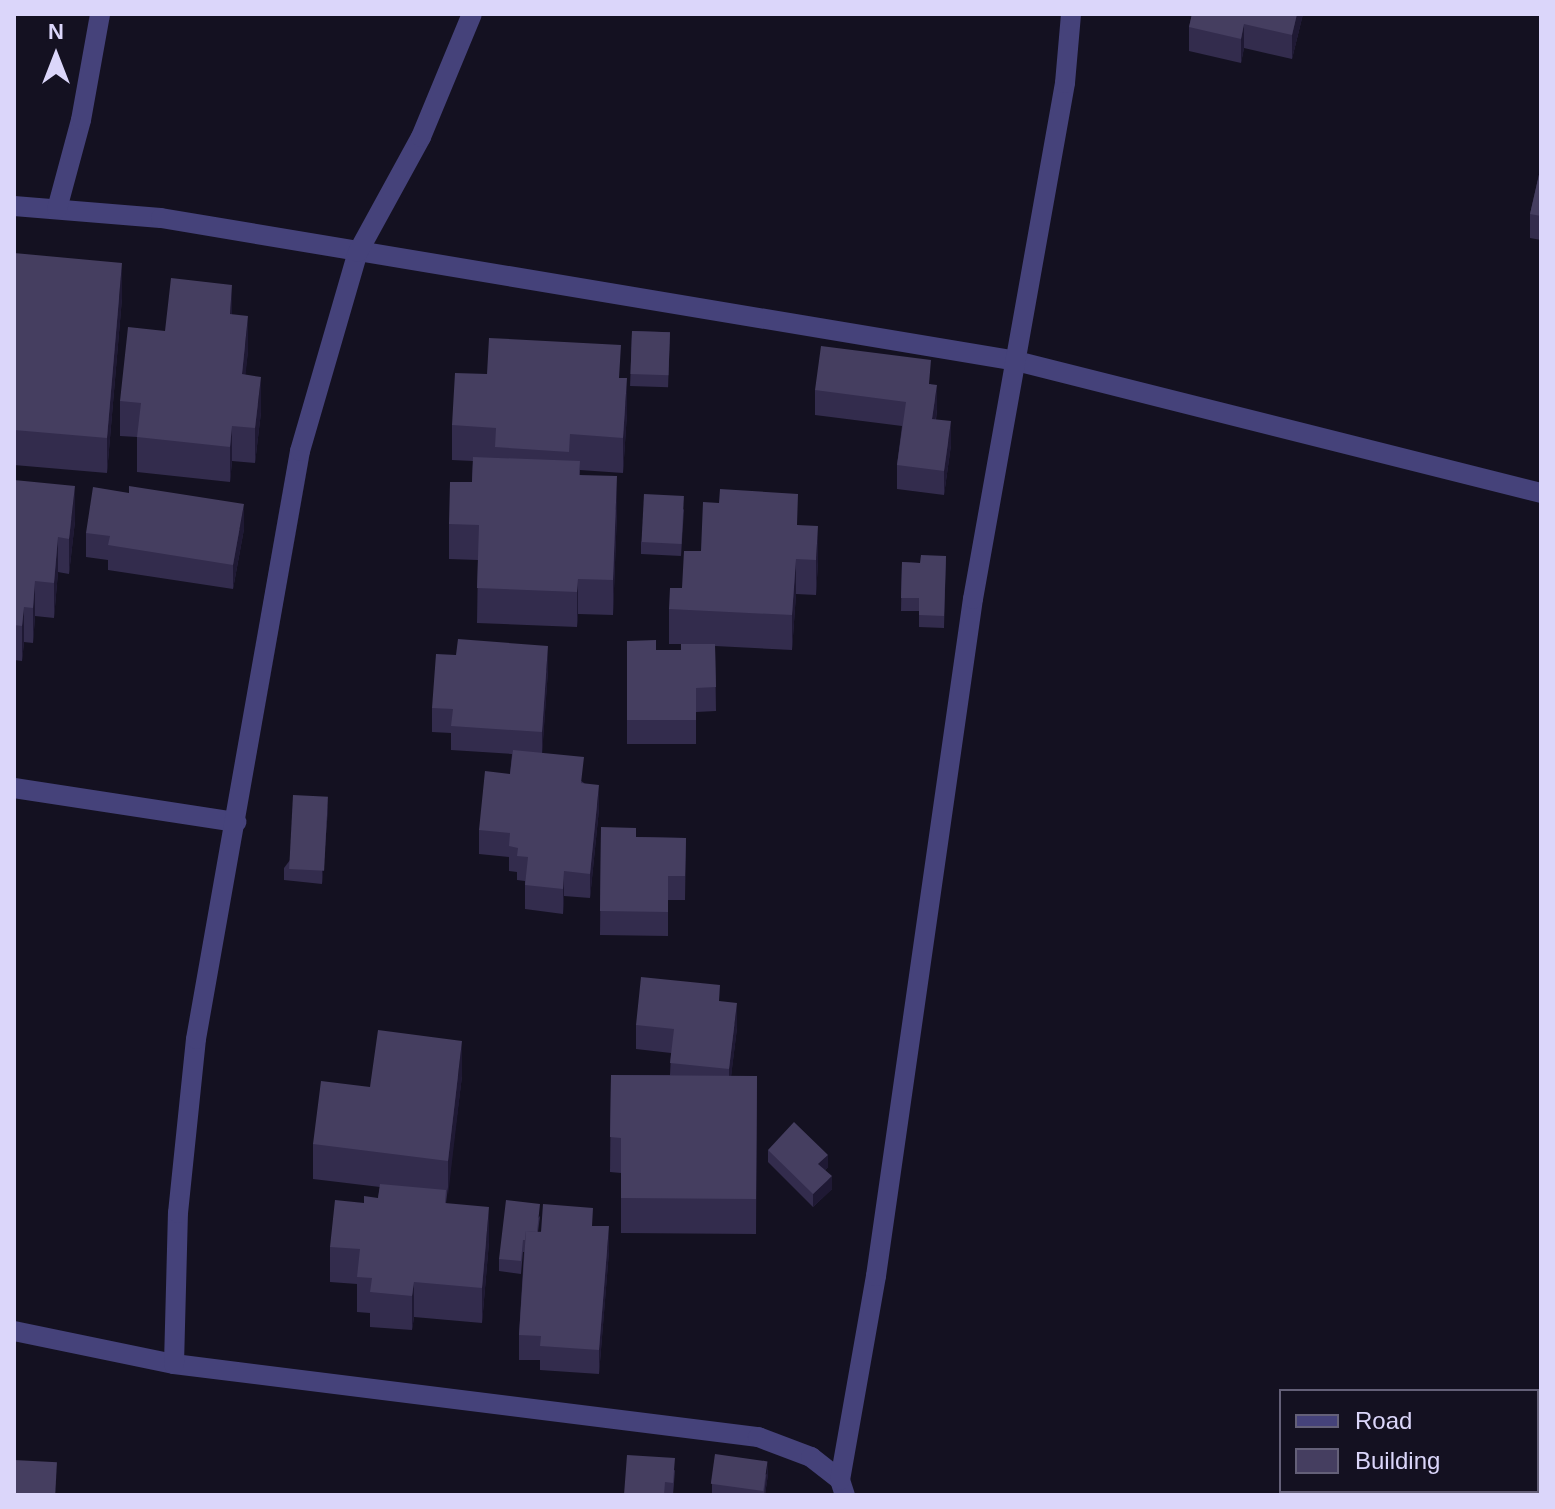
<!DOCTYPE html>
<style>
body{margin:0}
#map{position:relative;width:1555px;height:1509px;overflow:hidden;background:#141121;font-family:Arial,sans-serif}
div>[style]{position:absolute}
.minor>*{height:20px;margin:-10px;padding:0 10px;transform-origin:10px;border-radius:10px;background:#45427a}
.wall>*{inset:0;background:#332c4d;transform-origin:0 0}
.shaded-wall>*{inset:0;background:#1f1934}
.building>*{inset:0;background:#453e60;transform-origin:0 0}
span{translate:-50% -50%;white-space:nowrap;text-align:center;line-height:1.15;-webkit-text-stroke:6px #141121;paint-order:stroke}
.frame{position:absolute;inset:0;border:16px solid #dbd6fa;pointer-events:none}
.legend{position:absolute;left:1279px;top:1389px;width:260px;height:104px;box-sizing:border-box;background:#141121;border:2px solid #646078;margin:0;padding:10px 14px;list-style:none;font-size:24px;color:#dbd6fa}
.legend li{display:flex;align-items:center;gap:16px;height:40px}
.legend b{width:40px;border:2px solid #646078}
.north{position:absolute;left:16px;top:16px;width:80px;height:80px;-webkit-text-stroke:6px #141121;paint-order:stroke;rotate:0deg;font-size:22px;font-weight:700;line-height:32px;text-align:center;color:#dbd6fa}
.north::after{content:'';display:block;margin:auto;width:28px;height:36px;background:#dbd6fa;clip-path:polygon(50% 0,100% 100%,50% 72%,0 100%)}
</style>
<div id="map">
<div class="minor">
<div style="left:14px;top:206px;width:147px;rotate:4.7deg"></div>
<div style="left:161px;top:218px;width:867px;rotate:9.49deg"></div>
<div style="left:1016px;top:361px;width:541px;rotate:14.11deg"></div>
<div style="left:57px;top:209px;width:92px;rotate:-74.9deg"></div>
<div style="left:81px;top:120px;width:108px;rotate:-79.8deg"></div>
<div style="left:14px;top:788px;width:225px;rotate:8.7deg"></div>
<div style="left:14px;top:1331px;width:163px;rotate:11.7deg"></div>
<div style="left:174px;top:1364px;width:589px;rotate:7.13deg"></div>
<div style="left:758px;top:1437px;width:57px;rotate:20.7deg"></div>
<div style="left:811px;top:1457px;width:37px;rotate:38deg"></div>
<div style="left:840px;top:1480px;width:16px;rotate:72deg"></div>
<div style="left:174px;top:1364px;width:151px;rotate:-88.5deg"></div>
<div style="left:178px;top:1213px;width:175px;rotate:-84.1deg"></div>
<div style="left:196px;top:1039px;width:597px;rotate:-79.97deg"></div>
<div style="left:300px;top:451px;width:207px;rotate:-73.8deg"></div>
<div style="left:358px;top:252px;width:131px;rotate:-61.3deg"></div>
<div style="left:421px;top:137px;width:133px;rotate:-67.5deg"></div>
<div style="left:840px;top:1480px;width:207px;rotate:-80deg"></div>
<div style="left:876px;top:1276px;width:684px;rotate:-81.85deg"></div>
<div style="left:973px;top:599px;width:524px;rotate:-79.89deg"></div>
<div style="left:1065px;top:83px;width:69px;rotate:-85deg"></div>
</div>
<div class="wall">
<div style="clip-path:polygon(1192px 14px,1303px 14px,1292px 59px,1244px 48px,1241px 63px,1189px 51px,1189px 27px)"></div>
<div style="clip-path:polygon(1541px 166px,1541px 240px,1530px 238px,1530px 214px)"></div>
<div style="clip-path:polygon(14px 253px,122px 298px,107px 473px,14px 465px)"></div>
<div style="clip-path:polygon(232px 315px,248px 351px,245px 375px,261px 412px,255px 463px,232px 461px,230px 482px,137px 472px,137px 437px,120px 436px,120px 401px,165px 331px)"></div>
<div style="left:632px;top:331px;width:38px;height:55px;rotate:2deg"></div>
<div style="clip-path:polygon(487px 374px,621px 378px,627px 413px,623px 473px,580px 470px,580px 475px,617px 511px,613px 615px,578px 614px,577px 627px,477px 623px,478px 560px,449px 559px,449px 524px,472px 482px,473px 461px,452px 460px,452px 425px)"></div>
<div style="clip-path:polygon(931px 384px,937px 409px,936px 420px,951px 445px,944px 495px,897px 489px,897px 465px,902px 426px,815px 415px,815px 390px)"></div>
<div style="clip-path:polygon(14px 480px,75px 521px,69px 574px,58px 572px,54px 618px,35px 616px,33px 643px,24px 642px,22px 661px,14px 660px)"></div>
<div style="clip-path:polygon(684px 509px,681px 556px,641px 554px,641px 542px)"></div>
<div style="clip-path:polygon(798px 525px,818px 561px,816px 595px,796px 594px,792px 650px,715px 646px,716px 711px,696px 712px,696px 744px,627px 744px,627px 641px,656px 650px,681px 650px,681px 644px,669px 644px,669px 609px,682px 588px,701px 551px)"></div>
<div style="clip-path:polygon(244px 529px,233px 589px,108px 570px,108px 560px,86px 557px,86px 533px)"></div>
<div style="clip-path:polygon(946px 556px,944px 628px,919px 627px,919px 611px,901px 611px,902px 562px,920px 563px)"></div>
<div style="clip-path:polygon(548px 670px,542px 753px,584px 783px,599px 809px,590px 898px,564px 896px,563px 914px,525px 909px,525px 881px,517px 880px,517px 872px,509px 871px,509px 857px,479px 854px,479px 830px,510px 774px,512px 754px,451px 750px,451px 733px,432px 732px,432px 708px)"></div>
<div style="clip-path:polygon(328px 809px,322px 884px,284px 880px,284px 868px)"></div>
<div style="clip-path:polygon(601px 827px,636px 837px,686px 838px,685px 900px,668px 900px,668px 936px,600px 935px)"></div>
<div style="clip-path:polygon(720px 1001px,737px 1028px,731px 1076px,757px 1076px,756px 1234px,621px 1233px,621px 1173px,610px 1172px,611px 1075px,670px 1075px,671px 1053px,636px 1049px,636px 1025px)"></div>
<div style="clip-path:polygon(462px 1076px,446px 1203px,489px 1242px,482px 1323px,414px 1317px,412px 1330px,370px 1327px,370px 1313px,357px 1312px,357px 1284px,330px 1282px,330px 1247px,364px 1203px,378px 1198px,380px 1187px,313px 1179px,313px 1144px,370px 1087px)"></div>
<div style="clip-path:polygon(768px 1150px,828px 1167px,825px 1170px,832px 1189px,813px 1207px,768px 1162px)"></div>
<div style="clip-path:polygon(540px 1216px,538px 1232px,593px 1226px,609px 1251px,599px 1374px,540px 1370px,540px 1360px,519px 1360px,519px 1335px,524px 1252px,523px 1252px,521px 1274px,499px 1271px,499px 1259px)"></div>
<div style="clip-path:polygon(675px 1470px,673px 1495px,624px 1495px)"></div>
<div style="clip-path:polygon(768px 1474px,765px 1495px,712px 1495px,712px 1484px)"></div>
</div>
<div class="shaded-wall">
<div style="clip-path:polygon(1297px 14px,1303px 14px,1292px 59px,1292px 35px)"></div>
<div style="clip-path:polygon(1244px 24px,1244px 48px,1241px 63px,1241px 39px)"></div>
<div style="clip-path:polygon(122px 263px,122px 298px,107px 473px,107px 438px)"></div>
<div style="clip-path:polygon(232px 285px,232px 320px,230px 314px)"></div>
<div style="clip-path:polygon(248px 316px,248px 351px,242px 409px,242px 374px)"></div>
<div style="clip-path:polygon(261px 377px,261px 412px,255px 463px,255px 428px)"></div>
<div style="clip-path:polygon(627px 378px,627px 413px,623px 473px,623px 438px)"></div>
<div style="clip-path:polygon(937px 385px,937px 409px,932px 444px,932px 419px)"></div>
<div style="clip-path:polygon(951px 421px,951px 445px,944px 495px,944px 471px)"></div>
<div style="clip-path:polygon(232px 426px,232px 461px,230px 482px,230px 447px)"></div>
<div style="clip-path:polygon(617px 476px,617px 511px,613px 615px,613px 580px)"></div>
<div style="clip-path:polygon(75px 486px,75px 521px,69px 574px,69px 539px)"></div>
<div style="clip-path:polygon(244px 504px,244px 529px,233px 589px,233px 565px)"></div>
<div style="clip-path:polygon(818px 526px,818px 561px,816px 595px,816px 560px)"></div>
<div style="clip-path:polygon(58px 537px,58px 572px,54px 618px,54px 583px)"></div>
<div style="clip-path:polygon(796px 559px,796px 594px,792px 650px,792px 615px)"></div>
<div style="clip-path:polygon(578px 579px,578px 614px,577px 627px,577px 592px)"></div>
<div style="clip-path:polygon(35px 581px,35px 616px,33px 643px,33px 608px)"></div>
<div style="clip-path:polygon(24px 607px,24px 642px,22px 661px,22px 626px)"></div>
<div style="clip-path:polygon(548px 646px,548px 670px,542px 756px,542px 732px)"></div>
<div style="clip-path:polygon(599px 785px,599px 809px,590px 898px,590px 874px)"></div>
<div style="clip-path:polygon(328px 797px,328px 809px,322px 884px,322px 871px)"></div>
<div style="clip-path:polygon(564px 871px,564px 896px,563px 914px,563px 889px)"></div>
<div style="clip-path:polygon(737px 1003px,737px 1028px,729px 1094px,729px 1069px)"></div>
<div style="clip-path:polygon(462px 1041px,462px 1076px,448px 1196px,448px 1161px)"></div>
<div style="clip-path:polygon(828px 1155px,828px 1167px,818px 1176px,818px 1164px)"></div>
<div style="clip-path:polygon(832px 1176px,832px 1189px,813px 1207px,813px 1194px)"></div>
<div style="clip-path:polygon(489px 1207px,489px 1242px,482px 1323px,482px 1288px)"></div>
<div style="clip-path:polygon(609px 1226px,609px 1251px,599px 1374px,599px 1350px)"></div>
<div style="clip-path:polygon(414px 1282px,414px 1317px,412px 1330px,412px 1296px)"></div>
<div style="clip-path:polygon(768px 1461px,768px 1474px,765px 1495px,764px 1495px)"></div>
</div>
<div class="building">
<div style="clip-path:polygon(1192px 14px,1297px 14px,1292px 35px,1244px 24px,1241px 39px,1189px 27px)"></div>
<div style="clip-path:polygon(1541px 166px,1541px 216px,1530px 214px)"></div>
<div style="clip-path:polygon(14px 253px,122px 263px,107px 438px,14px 430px)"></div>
<div style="clip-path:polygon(171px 278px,232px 285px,230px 314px,248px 316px,242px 374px,261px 377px,255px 428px,232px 426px,230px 447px,137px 437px,141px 403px,120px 401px,128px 327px,165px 331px)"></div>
<div style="left:632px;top:331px;width:38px;height:43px;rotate:2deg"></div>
<div style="clip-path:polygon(489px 338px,621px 345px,619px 378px,627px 378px,623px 438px,570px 434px,569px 452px,495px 447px,496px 428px,452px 425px,455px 373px,487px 374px)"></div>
<div style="clip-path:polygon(821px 346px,931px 360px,929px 384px,937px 385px,932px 419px,951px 421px,944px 471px,897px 465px,906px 402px,815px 390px)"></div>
<div style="clip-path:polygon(473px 457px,580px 461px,579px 475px,617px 476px,613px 580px,578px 579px,577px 592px,477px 588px,479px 525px,449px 524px,450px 482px,472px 482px)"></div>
<div style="clip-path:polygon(14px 480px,75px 486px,69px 539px,58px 537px,54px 583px,35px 581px,33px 608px,24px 607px,22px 626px,14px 625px)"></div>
<div style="clip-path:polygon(129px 486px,244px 504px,233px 565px,108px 545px,110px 536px,86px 533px,93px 487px,129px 493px)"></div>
<div style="clip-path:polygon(720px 489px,798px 494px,797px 525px,818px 526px,816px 560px,796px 559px,792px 615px,669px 609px,670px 588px,682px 588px,684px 551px,701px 551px,703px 502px,719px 503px)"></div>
<div style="left:644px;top:494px;width:40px;height:48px;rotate:3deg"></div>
<div style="clip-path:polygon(921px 555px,946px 556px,944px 616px,919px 615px,919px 598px,901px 598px,902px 562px,920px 563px)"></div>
<div style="clip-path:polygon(458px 639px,548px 646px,542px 732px,451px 726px,453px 709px,432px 708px,436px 654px,456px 655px)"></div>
<div style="clip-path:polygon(656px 640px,656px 650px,681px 650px,681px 644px,715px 644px,716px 687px,696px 688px,696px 720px,627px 720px,627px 641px)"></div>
<div style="clip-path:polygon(513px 750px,584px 757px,581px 783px,599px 785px,590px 874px,564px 871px,563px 889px,525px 885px,528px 857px,517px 856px,518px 848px,509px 846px,510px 833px,479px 830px,485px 771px,510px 774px)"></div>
<div style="left:293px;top:795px;width:35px;height:74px;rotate:3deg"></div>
<div style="clip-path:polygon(601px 827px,636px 828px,636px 837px,686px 838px,685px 876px,668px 876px,668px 912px,600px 911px)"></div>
<div style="clip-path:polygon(641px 977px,720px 985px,719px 1001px,737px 1003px,729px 1069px,670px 1063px,674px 1029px,636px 1025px)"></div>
<div style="clip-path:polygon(378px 1030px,462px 1041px,448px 1161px,313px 1144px,321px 1081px,370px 1087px)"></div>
<div style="clip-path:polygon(611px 1075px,757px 1076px,756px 1199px,621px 1198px,621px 1138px,610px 1137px)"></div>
<div style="clip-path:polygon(794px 1122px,828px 1155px,818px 1164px,832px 1176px,813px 1194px,768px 1150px)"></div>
<div style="clip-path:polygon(380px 1184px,446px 1190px,445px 1203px,489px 1207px,482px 1288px,414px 1282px,412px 1296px,370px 1292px,372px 1278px,357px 1277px,360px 1249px,330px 1247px,335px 1200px,364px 1203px,364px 1196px,378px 1198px)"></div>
<div style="clip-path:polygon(506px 1200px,540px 1204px,537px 1232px,526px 1231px,525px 1240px,523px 1240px,521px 1261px,499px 1259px)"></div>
<div style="clip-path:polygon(543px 1204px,593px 1208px,592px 1226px,609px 1226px,599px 1350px,540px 1346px,541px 1336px,519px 1335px,526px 1231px,541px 1232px)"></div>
<div style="left:715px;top:1454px;width:53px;height:30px;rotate:8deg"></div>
<div style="clip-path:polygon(627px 1455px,675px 1458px,673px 1483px,665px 1482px,664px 1495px,624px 1495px)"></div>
<div style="left:14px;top:1460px;width:43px;height:35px;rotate:3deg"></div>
</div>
<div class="frame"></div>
<ul class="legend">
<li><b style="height:10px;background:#45427a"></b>Road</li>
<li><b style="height:22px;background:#453e60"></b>Building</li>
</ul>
<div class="north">N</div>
</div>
